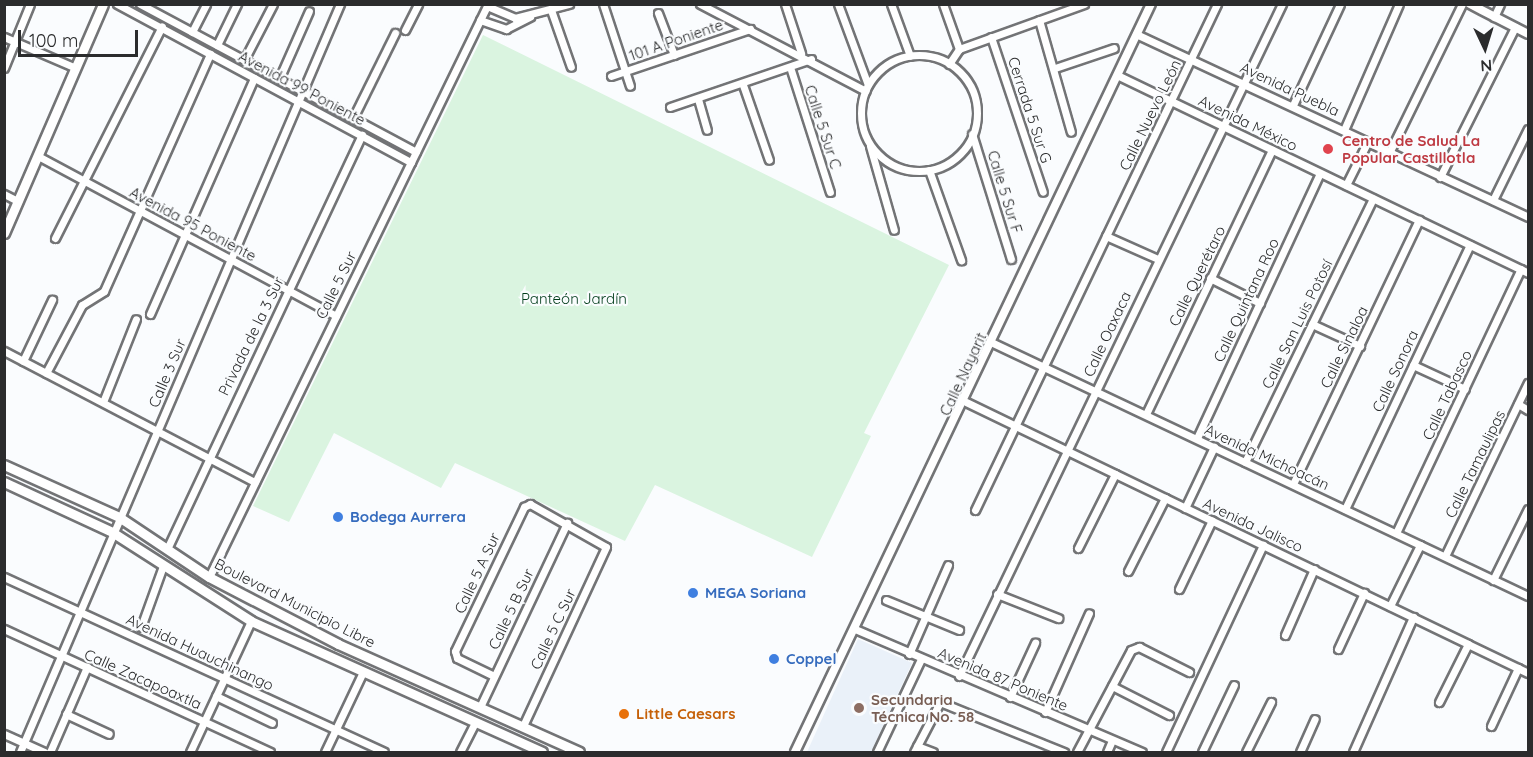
<!DOCTYPE html>
<meta charset="utf-8">
<style>
body{margin:0}
#map{position:relative;width:1533px;height:757px;overflow:hidden;background:#fafcfe;font-family:Quicksand,sans-serif}
div>[style]{position:absolute}
.built>*{inset:0;background:#eaf1f9}
.green>*{inset:0;background:#daf4e0}
.roads{filter:drop-shadow(2px 0 #737476) drop-shadow(-2px 0 #737476) drop-shadow(0 2px #737476) drop-shadow(0 -2px #737476)}
.minor>*{height:7px;margin:-3.5px;padding:0 3.5px;transform-origin:3.5px;border-radius:3.5px;background:#fff}
.minor>.ring{margin:-3.5px;padding:0;box-sizing:content-box;background:none;border:7px solid #fff;border-radius:50%}
.tertiary>*{height:8px;margin:-4px;padding:0 4px;transform-origin:4px;border-radius:4px;background:#fff}
.secondary>*{height:9px;margin:-4.5px;padding:0 4.5px;transform-origin:4.5px;border-radius:4.5px;background:#fff}
.dots>*{width:16px;height:16px;translate:-50% -50%;box-sizing:border-box;border:3px solid #fafcfe;border-radius:50%}
span{translate:-50% -50%;white-space:nowrap;text-align:center;line-height:1.15;-webkit-text-stroke:4.5px #fafcfe;paint-order:stroke}
.street-label{font-size:15px;color:#2b2c2d}
.health-label{font-size:15px;color:#be3a42;font-weight:700}
.left{translate:0 -50%;text-align:left}
.park-label{font-size:15px;color:#013c1a}
.shop-label{font-size:15px;color:#366cbe;font-weight:700}
.education-label{font-size:15px;color:#785e54;font-weight:700}
.food-label{font-size:15px;color:#c56008;font-weight:700}
.frame{position:absolute;inset:0;border:6px solid #2b2c2d;pointer-events:none}
.north{position:absolute;left:1455px;top:18px;width:60px;height:60px;-webkit-text-stroke:4px #fafcfe;paint-order:stroke;rotate:176deg;font-size:16px;font-weight:700;line-height:24px;text-align:center;color:#2b2c2d}
.north::after{content:'';display:block;margin:auto;width:21px;height:27px;background:#2b2c2d;clip-path:polygon(50% 0,100% 100%,50% 72%,0 100%)}
.scale{position:absolute;left:18px;top:30px;width:120px;height:27px;box-sizing:border-box;border:3px solid #2b2c2d;border-top:0;padding-left:8px;font-size:18px;line-height:21px;white-space:nowrap;color:#2b2c2d;-webkit-text-stroke:4px #fafcfe;paint-order:stroke}
</style>
<div id="map">
<div class="built">
<div style="clip-path:polygon(858px 639px,912px 663px,871px 752px,807px 752px)"></div>
</div>
<div class="green">
<div style="clip-path:polygon(483px 35px,949px 265px,864px 433px,871px 436px,812px 557px,655px 485px,625px 541px,455px 463px,441px 488px,334px 433px,289px 522px,253px 506px)"></div>
</div>
<div class="roads">
<div class="minor">
<div style="left:117px;top:4px;width:334px;rotate:28.3deg"></div>
<div style="left:140px;top:4px;width:313px;rotate:28.2deg"></div>
<div style="left:603px;top:4px;width:86px;rotate:71.8deg"></div>
<div style="left:700px;top:4px;width:187px;rotate:27.7deg"></div>
<div style="left:785px;top:4px;width:52px;rotate:71.9deg"></div>
<div style="left:838px;top:4px;width:86px;rotate:69.7deg"></div>
<div style="left:891px;top:4px;width:55px;rotate:69.9deg"></div>
<div style="left:943px;top:4px;width:48px;rotate:70.4deg"></div>
<div style="left:487px;top:6px;width:30px;rotate:23deg"></div>
<div style="left:515px;top:18px;width:56px;rotate:-14.5deg"></div>
<div style="left:551px;top:10px;width:60px;rotate:70.7deg"></div>
<div style="left:658px;top:13px;width:45px;rotate:69.1deg"></div>
<div style="left:1494px;top:17px;width:14px;rotate:-65deg"></div>
<div style="left:480px;top:20px;width:28px;rotate:19deg"></div>
<div style="left:506px;top:29px;width:27px;rotate:-27deg"></div>
<div style="left:1039px;top:20px;width:116px;rotate:74.1deg"></div>
<div style="left:405px;top:30px;width:29px;rotate:-63deg"></div>
<div style="left:192px;top:32px;width:31px;rotate:-63deg"></div>
<div style="left:1136px;top:34px;width:433px;rotate:25deg"></div>
<div style="left:4px;top:37px;width:78px;rotate:23.3deg"></div>
<div style="left:991px;top:37px;width:163px;rotate:71.5deg"></div>
<div style="left:217px;top:45px;width:46px;rotate:-64deg"></div>
<div style="left:959px;top:49px;width:133px;rotate:-19.8deg"></div>
<div class="ring" style="left:861px;top:55px;width:109px;height:109px"></div>
<div style="left:244px;top:60px;width:63px;rotate:-62.6deg"></div>
<div style="left:949px;top:64px;width:18px;rotate:-56deg"></div>
<div style="left:4px;top:68px;width:69px;rotate:-67.9deg"></div>
<div style="left:1055px;top:68px;width:62px;rotate:-18.7deg"></div>
<div style="left:791px;top:70px;width:128px;rotate:72.3deg"></div>
<div style="left:1117px;top:75px;width:456px;rotate:25.7deg"></div>
<div style="left:611px;top:76px;width:147px;rotate:-18.7deg"></div>
<div style="left:279px;top:79px;width:74px;rotate:-66.2deg"></div>
<div style="left:743px;top:85px;width:79px;rotate:70.9deg"></div>
<div style="left:698px;top:99px;width:32px;rotate:74deg"></div>
<div style="left:1293px;top:105px;width:111px;rotate:-65deg"></div>
<div style="left:670px;top:107px;width:149px;rotate:-18.8deg"></div>
<div style="left:353px;top:118px;width:95px;rotate:-63.7deg"></div>
<div style="left:1344px;top:130px;width:137px;rotate:-66.4deg"></div>
<div style="left:972px;top:134px;width:131px;rotate:72.7deg"></div>
<div style="left:870px;top:146px;width:87px;rotate:74.1deg"></div>
<div style="left:1389px;top:153px;width:166px;rotate:-63.9deg"></div>
<div style="left:38px;top:156px;width:338px;rotate:28.2deg"></div>
<div style="left:929px;top:170px;width:96px;rotate:70.4deg"></div>
<div style="left:1440px;top:177px;width:168px;rotate:-63.4deg"></div>
<div style="left:1346px;top:185px;width:49px;rotate:-63.4deg"></div>
<div style="left:4px;top:194px;width:16px;rotate:27deg"></div>
<div style="left:1493px;top:200px;width:79px;rotate:-63.8deg"></div>
<div style="left:1106px;top:236px;width:57px;rotate:23.9deg"></div>
<div style="left:55px;top:238px;width:237px;rotate:-63.2deg"></div>
<div style="left:1210px;top:278px;width:56px;rotate:26.6deg"></div>
<div style="left:150px;top:314px;width:258px;rotate:-66.2deg"></div>
<div style="left:1312px;top:324px;width:53px;rotate:24.6deg"></div>
<div style="left:993px;top:343px;width:592px;rotate:25.31deg"></div>
<div style="left:4px;top:351px;width:283px;rotate:27.6deg"></div>
<div style="left:23px;top:361px;width:68px;rotate:-64.6deg"></div>
<div style="left:1413px;top:365px;width:57px;rotate:24.8deg"></div>
<div style="left:46px;top:373px;width:77px;rotate:-62.1deg"></div>
<div style="left:82px;top:305px;width:26px;rotate:-32deg"></div>
<div style="left:104px;top:291px;width:260px;rotate:-65.9deg"></div>
<div style="left:103px;top:402px;width:89px;rotate:-68.3deg"></div>
<div style="left:966px;top:402px;width:624px;rotate:25.74deg"></div>
<div style="left:1518px;top:404px;width:12px;rotate:31deg"></div>
<div style="left:1146px;top:414px;width:293px;rotate:-64.5deg"></div>
<div style="left:1197px;top:438px;width:292px;rotate:-65.1deg"></div>
<div style="left:1245px;top:462px;width:293px;rotate:-64.1deg"></div>
<div style="left:1293px;top:484px;width:293px;rotate:-64.5deg"></div>
<div style="left:1185px;top:508px;width:68px;rotate:-64.6deg"></div>
<div style="left:1345px;top:509px;width:292px;rotate:-64.7deg"></div>
<div style="left:975px;top:510px;width:561px;rotate:-64.44deg"></div>
<div style="left:1396px;top:533px;width:292px;rotate:-64.7deg"></div>
<div style="left:1078px;top:548px;width:83px;rotate:-63.4deg"></div>
<div style="left:167px;top:549px;width:458px;rotate:-64.8deg"></div>
<div style="left:1445px;top:556px;width:192px;rotate:-64.4deg"></div>
<div style="left:1128px;top:571px;width:82px;rotate:-63.1deg"></div>
<div style="left:4px;top:577px;width:418px;rotate:24.7deg"></div>
<div style="left:209px;top:577px;width:637px;rotate:-64.04deg"></div>
<div style="left:1493px;top:580px;width:79px;rotate:-63.8deg"></div>
<div style="left:1179px;top:589px;width:76px;rotate:-64.4deg"></div>
<div style="left:997px;top:594px;width:66px;rotate:21.5deg"></div>
<div style="left:886px;top:600px;width:79px;rotate:22.3deg"></div>
<div style="left:1390px;top:606px;width:68px;rotate:-63.8deg"></div>
<div style="left:141px;top:627px;width:65px;rotate:-70.2deg"></div>
<div style="left:4px;top:629px;width:293px;rotate:24.8deg"></div>
<div style="left:855px;top:629px;width:312px;rotate:23.2deg"></div>
<div style="left:1285px;top:635px;width:72px;rotate:-66.3deg"></div>
<div style="left:1338px;top:649px;width:62px;rotate:-65.1deg"></div>
<div style="left:909px;top:654px;width:97px;rotate:-66.3deg"></div>
<div style="left:494px;top:676px;width:41px;rotate:-154.1deg"></div>
<div style="left:457px;top:658px;width:7px;rotate:-106deg"></div>
<div style="left:455px;top:651px;width:160px;rotate:-64.4deg"></div>
<div style="left:524px;top:507px;width:7px;rotate:-27deg"></div>
<div style="left:530px;top:504px;width:87px;rotate:29.5deg"></div>
<div style="left:606px;top:547px;width:197px;rotate:114.9deg"></div>
<div style="left:959px;top:676px;width:746px;rotate:-64.33deg"></div>
<div style="left:1112px;top:686px;width:64px;rotate:27deg"></div>
<div style="left:216px;top:696px;width:62px;rotate:25.7deg"></div>
<div style="left:1010px;top:697px;width:60px;rotate:-65.2deg"></div>
<div style="left:1439px;top:702px;width:65px;rotate:-63.4deg"></div>
<div style="left:480px;top:707px;width:204px;rotate:-64.7deg"></div>
<div style="left:1045px;top:712px;width:108px;rotate:-66deg"></div>
<div style="left:66px;top:714px;width:47px;rotate:24.9deg"></div>
<div style="left:1491px;top:726px;width:64px;rotate:-65deg"></div>
<div style="left:4px;top:734px;width:44px;rotate:24.2deg"></div>
<div style="left:917px;top:746px;width:17px;rotate:21deg"></div>
<div style="left:20px;top:752px;width:814px;rotate:-66.84deg"></div>
<div style="left:50px;top:752px;width:93px;rotate:-66.5deg"></div>
<div style="left:190px;top:752px;width:145px;rotate:-65deg"></div>
<div style="left:325px;top:752px;width:89px;rotate:-64.6deg"></div>
<div style="left:460px;top:752px;width:31px;rotate:-63deg"></div>
<div style="left:877px;top:752px;width:103px;rotate:-64.7deg"></div>
<div style="left:914px;top:752px;width:56px;rotate:-62.5deg"></div>
<div style="left:940px;top:702px;width:134px;rotate:22deg"></div>
<div style="left:1077px;top:752px;width:115px;rotate:-62.1deg"></div>
<div style="left:1131px;top:650px;width:9px;rotate:-21deg"></div>
<div style="left:1139px;top:647px;width:56px;rotate:26.6deg"></div>
<div style="left:1107px;top:752px;width:13px;rotate:-67deg"></div>
<div style="left:1166px;top:752px;width:229px;rotate:-64.9deg"></div>
<div style="left:1202px;top:752px;width:74px;rotate:-64.5deg"></div>
<div style="left:1246px;top:752px;width:56px;rotate:-63.4deg"></div>
<div style="left:1300px;top:752px;width:36px;rotate:-66deg"></div>
<div style="left:1353px;top:752px;width:148px;rotate:-66deg"></div>
</div>
<div class="tertiary">
<div style="left:1470px;top:4px;width:65px;rotate:27.3deg"></div>
<div style="left:795px;top:752px;width:828px;rotate:-64.55deg"></div>
</div>
<div class="secondary">
<div style="left:4px;top:233px;width:249px;rotate:-66.6deg"></div>
<div style="left:4px;top:465px;width:126px;rotate:24.3deg"></div>
<div style="left:119px;top:517px;width:108px;rotate:33.7deg"></div>
<div style="left:209px;top:577px;width:145px;rotate:27.4deg"></div>
<div style="left:338px;top:644px;width:264px;rotate:24.1deg"></div>
<div style="left:4px;top:482px;width:119px;rotate:24.8deg"></div>
<div style="left:112px;top:532px;width:165px;rotate:32.6deg"></div>
<div style="left:251px;top:621px;width:319px;rotate:24.2deg"></div>
</div>
</div>
<div class="dots">
<div style="left:1328px;top:149px;background:#e0444e"></div>
<div style="left:338px;top:517px;background:#3f7fe0"></div>
<div style="left:693px;top:593px;background:#3f7fe0"></div>
<div style="left:774px;top:659px;background:#3f7fe0"></div>
<div style="left:859px;top:708px;background:#8d6e63"></div>
<div style="left:624px;top:714px;background:#e8710a"></div>
</div>
<div class="street-label">
<span style="left:676px;top:40px;rotate:-19deg">101 A Poniente</span>
<span style="left:302px;top:88px;rotate:28deg">Avenida 99 Poniente</span>
<span style="left:1290px;top:89px;rotate:25deg">Avenida Puebla</span>
<span style="left:1030px;top:110px;rotate:72deg">Cerrada 5 Sur G</span>
<span style="left:1150px;top:115px;rotate:-64deg">Calle Nuevo León</span>
<span style="left:1248px;top:123px;rotate:26deg">Avenida México</span>
<span style="left:823px;top:127px;rotate:72deg">Calle 5 Sur C</span>
<span style="left:1005px;top:192px;rotate:73deg">Calle 5 Sur F</span>
<span style="left:193px;top:224px;rotate:28deg">Avenida 95 Poniente</span>
<span style="left:1197px;top:276px;rotate:-64deg">Calle Querétaro</span>
<span style="left:336px;top:285px;rotate:-64deg">Calle 5 Sur</span>
<span style="left:1246px;top:300px;rotate:-65deg">Calle Quintana Roo</span>
<span style="left:1297px;top:324px;rotate:-64deg">Calle San Luis Potosí</span>
<span style="left:1107px;top:334px;rotate:-65deg">Calle Oaxaca</span>
<span style="left:251px;top:336px;rotate:-64deg">Privada de la 3 Sur</span>
<span style="left:1344px;top:347px;rotate:-64deg">Calle Sinaloa</span>
<span style="left:1395px;top:371px;rotate:-65deg">Calle Sonora</span>
<span style="left:167px;top:373px;rotate:-67deg">Calle 3 Sur</span>
<span style="left:963px;top:374px;rotate:-65deg">Calle Nayarit</span>
<span style="left:1447px;top:395px;rotate:-65deg">Calle Tabasco</span>
<span style="left:1267px;top:457px;rotate:25deg">Avenida Michoacán</span>
<span style="left:1475px;top:464px;rotate:-64deg">Calle Tamaulipas</span>
<span style="left:1253px;top:525px;rotate:25deg">Avenida Jalisco</span>
<span style="left:477px;top:573px;rotate:-65deg">Calle 5 A Sur</span>
<span style="left:295px;top:603px;rotate:27deg">Boulevard Municipio Libre</span>
<span style="left:511px;top:609px;rotate:-65deg">Calle 5 B Sur</span>
<span style="left:553px;top:629px;rotate:-65deg">Calle 5 C Sur</span>
<span style="left:200px;top:652px;rotate:25deg">Avenida Huauchinango</span>
<span style="left:143px;top:679px;rotate:24deg">Calle Zacapoaxtla</span>
<span style="left:1003px;top:679px;rotate:23deg">Avenida 87 Poniente</span>
</div>
<div class="health-label">
<span class="left" style="left:1342px;top:149px">Centro de Salud La<br>Popular Castillotla</span>
</div>
<div class="park-label">
<span style="left:574px;top:299px">Panteón Jardín</span>
</div>
<div class="shop-label">
<span class="left" style="left:350px;top:517px">Bodega Aurrera</span>
<span class="left" style="left:705px;top:593px">MEGA Soriana</span>
<span class="left" style="left:786px;top:659px">Coppel</span>
</div>
<div class="education-label">
<span class="left" style="left:871px;top:708px">Secundaria<br>Técnica No. 58</span>
</div>
<div class="food-label">
<span class="left" style="left:636px;top:714px">Little Caesars</span>
</div>
<div class="frame"></div>
<div class="north">N</div>
<div class="scale">100 m</div>
</div>
